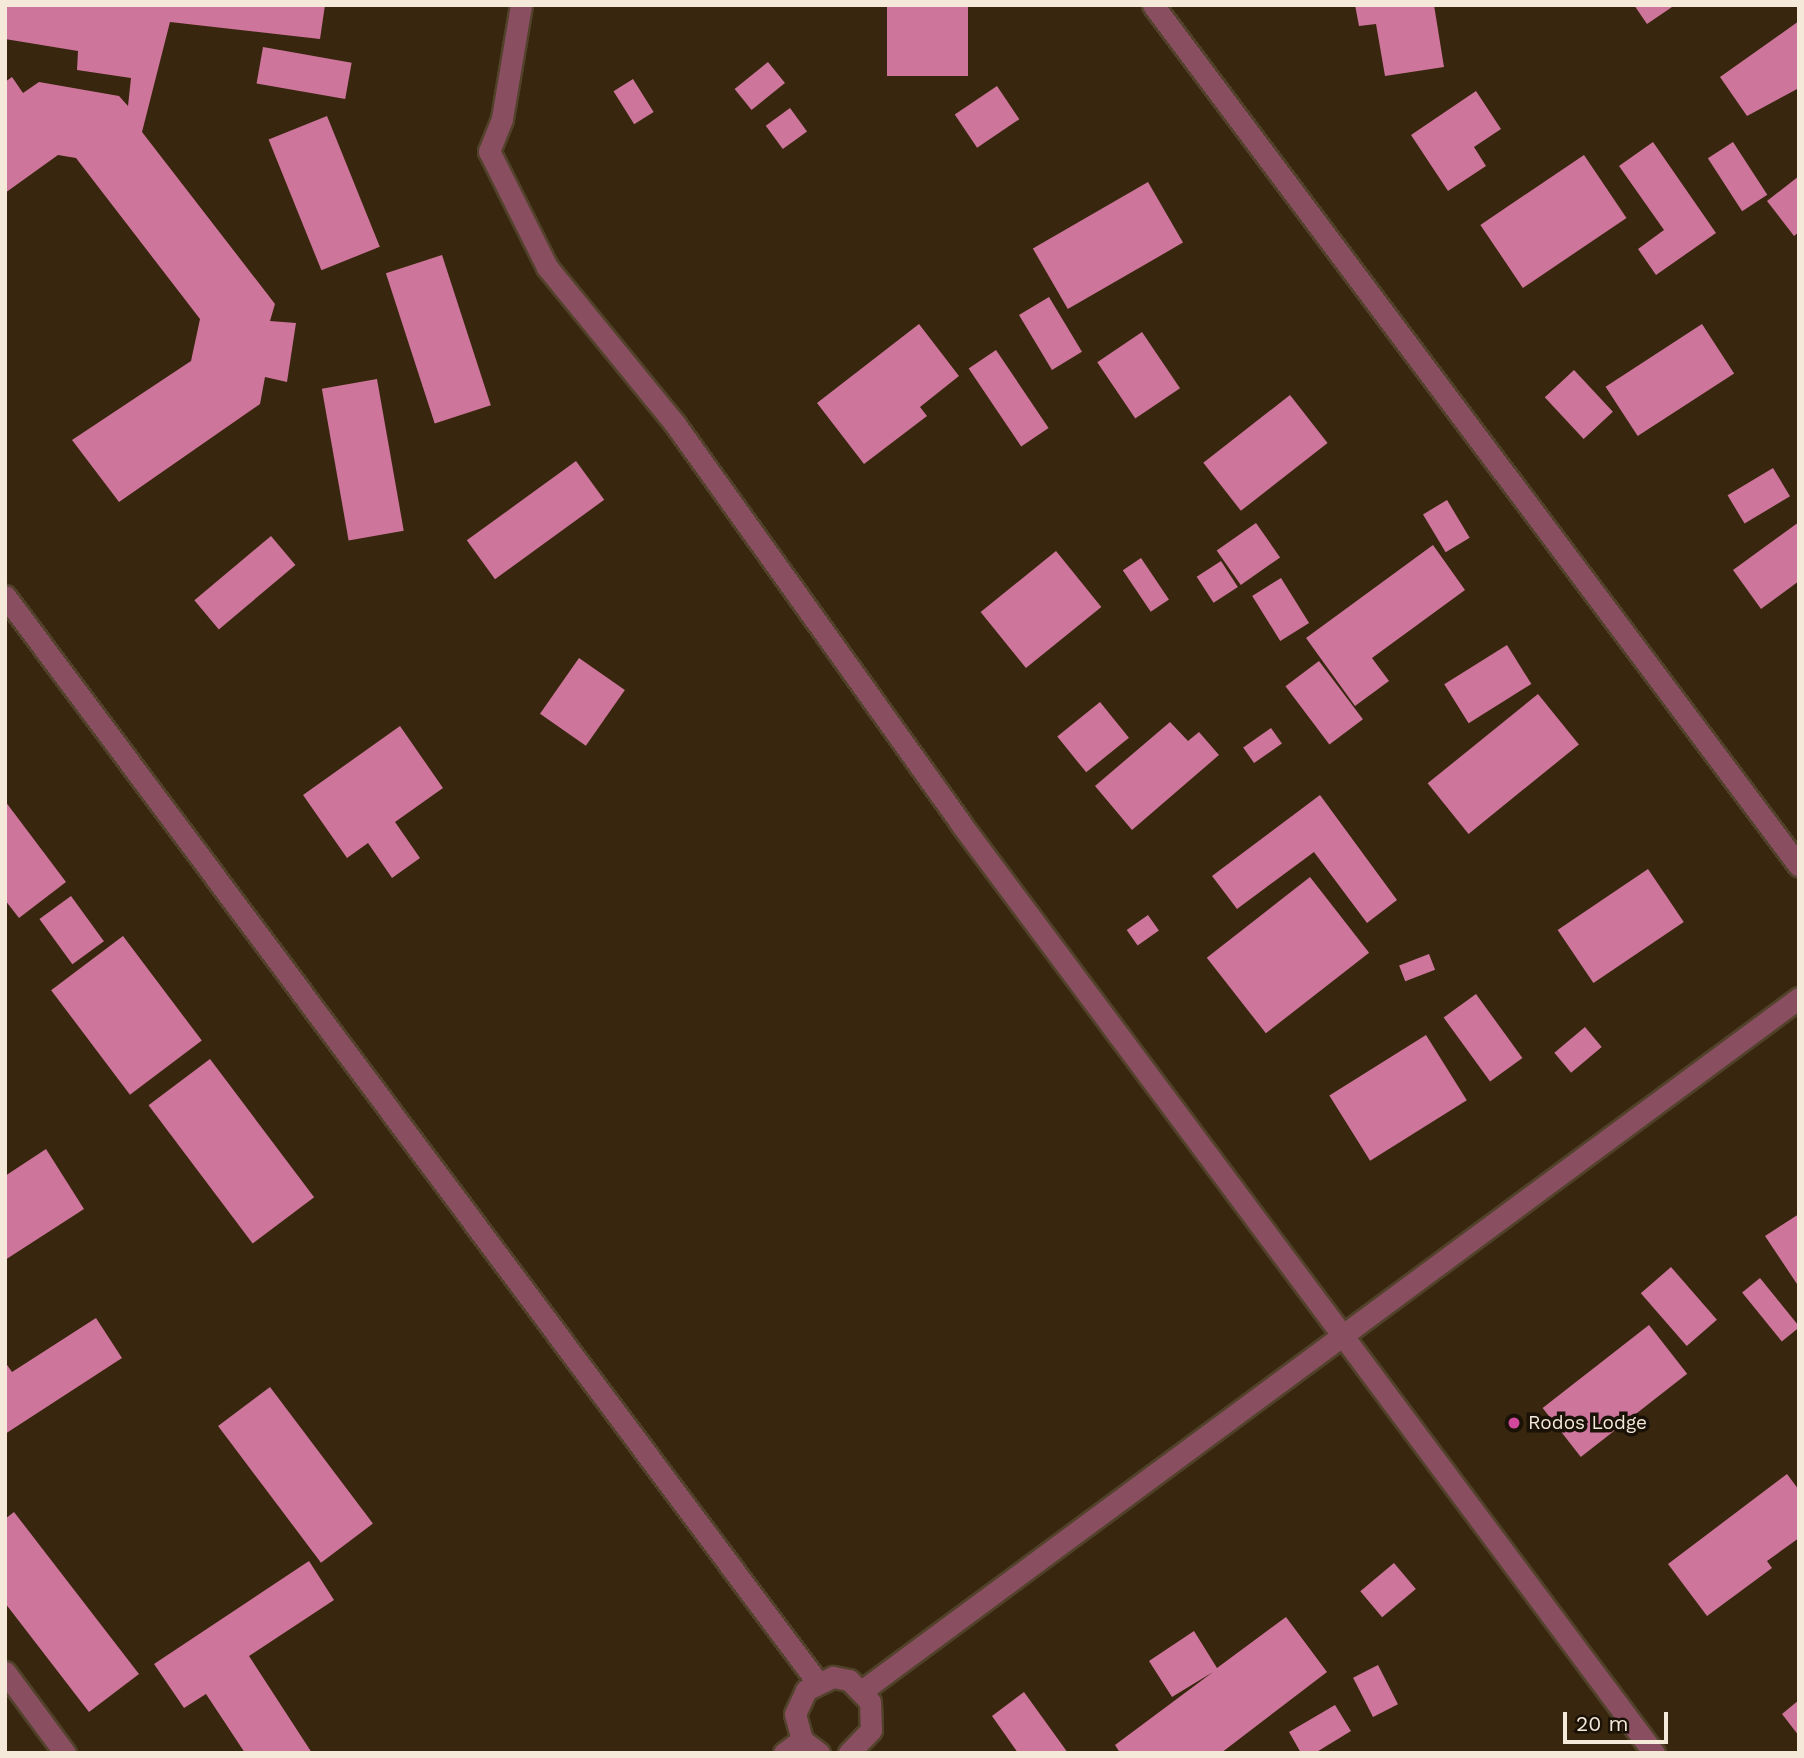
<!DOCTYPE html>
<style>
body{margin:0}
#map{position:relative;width:1804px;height:1758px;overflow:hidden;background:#38270e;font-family:"Work Sans",sans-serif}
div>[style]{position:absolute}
.building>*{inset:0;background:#cd759b;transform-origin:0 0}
.roads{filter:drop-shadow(2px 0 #52422b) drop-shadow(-2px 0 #52422b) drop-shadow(0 2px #52422b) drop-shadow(0 -2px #52422b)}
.street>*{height:21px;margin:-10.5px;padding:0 10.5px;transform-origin:10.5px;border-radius:10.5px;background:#894f60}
.dots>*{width:19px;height:19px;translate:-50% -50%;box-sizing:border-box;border:4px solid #1a1207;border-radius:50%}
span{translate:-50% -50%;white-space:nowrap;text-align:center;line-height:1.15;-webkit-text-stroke:7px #1a1207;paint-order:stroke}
.poi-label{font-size:19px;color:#f5e9da}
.left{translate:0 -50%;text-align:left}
.frame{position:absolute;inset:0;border:7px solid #f5e9da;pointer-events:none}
.scale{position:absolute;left:1563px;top:1712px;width:105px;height:32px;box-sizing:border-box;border:4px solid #f5e9da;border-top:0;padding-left:9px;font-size:21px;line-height:24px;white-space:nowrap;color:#f5e9da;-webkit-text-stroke:5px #1a1207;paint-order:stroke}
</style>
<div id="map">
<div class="building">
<div style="clip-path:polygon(5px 5px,325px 5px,320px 39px,170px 22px,142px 132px,275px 304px,270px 321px,296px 323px,287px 382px,265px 377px,260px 404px,119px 502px,72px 440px,191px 361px,200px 319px,76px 158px,58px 155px,5px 193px,5px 82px,12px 77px,23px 93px,39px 82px,119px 96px,128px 106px,131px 78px,77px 70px,78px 51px,5px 39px)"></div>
<div style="left:887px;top:5px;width:81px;height:71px"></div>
<div style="clip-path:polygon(1355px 5px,1434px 5px,1444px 67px,1385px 76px,1376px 24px,1359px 26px)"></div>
<div style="clip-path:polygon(1634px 5px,1675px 5px,1647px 24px)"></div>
<div style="clip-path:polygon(1799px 21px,1799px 88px,1747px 116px,1720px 77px)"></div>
<div style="left:263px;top:47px;width:90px;height:37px;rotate:10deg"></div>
<div style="left:768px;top:62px;width:27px;height:43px;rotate:51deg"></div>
<div style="left:633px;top:79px;width:39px;height:23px;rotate:58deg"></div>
<div style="left:997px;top:86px;width:40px;height:51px;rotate:56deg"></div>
<div style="clip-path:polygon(1476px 91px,1501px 129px,1474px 147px,1486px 166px,1448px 191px,1411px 135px)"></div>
<div style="left:790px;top:108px;width:29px;height:30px;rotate:54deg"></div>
<div style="left:327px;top:116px;width:141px;height:63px;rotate:68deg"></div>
<div style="clip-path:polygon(1653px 142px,1716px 233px,1656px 275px,1638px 249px,1664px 230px,1619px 166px)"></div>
<div style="left:1733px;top:142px;width:63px;height:30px;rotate:57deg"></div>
<div style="left:1584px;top:155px;width:76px;height:125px;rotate:56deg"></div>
<div style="clip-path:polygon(1799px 176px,1799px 232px,1794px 236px,1767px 201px)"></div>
<div style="left:1148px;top:182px;width:70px;height:133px;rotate:60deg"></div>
<div style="left:442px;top:255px;width:158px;height:59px;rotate:72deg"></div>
<div style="left:1049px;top:297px;width:64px;height:35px;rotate:59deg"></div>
<div style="clip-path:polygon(919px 324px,959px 376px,920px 407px,927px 416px,864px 464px,817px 403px)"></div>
<div style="left:1702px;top:324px;width:59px;height:115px;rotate:57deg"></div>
<div style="left:1142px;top:332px;width:68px;height:54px;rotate:56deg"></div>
<div style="left:996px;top:350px;width:94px;height:33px;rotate:56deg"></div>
<div style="left:1574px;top:370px;width:57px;height:40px;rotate:47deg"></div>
<div style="left:377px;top:379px;width:154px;height:56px;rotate:80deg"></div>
<div style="left:1290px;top:395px;width:61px;height:110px;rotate:52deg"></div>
<div style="left:576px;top:461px;width:48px;height:135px;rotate:54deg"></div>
<div style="left:1773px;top:468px;width:33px;height:53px;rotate:59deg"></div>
<div style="left:1447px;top:500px;width:44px;height:28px;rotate:59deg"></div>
<div style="clip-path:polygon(1799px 522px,1799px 581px,1761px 609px,1733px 570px)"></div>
<div style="left:1256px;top:523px;width:42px;height:48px;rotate:55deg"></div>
<div style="left:271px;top:536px;width:38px;height:100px;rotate:50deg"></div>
<div style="clip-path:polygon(1433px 545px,1465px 590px,1372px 658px,1389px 681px,1355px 706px,1306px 638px)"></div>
<div style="left:1056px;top:551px;width:72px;height:97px;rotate:51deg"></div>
<div style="left:1141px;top:558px;width:50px;height:22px;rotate:56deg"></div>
<div style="left:1221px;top:561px;width:31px;height:29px;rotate:57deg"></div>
<div style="left:1281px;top:578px;width:53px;height:34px;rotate:58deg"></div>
<div style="left:1507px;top:645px;width:46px;height:74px;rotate:58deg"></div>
<div style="left:579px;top:658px;width:56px;height:68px;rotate:35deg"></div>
<div style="left:1319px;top:661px;width:73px;height:42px;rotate:53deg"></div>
<div style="left:1538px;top:694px;width:65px;height:142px;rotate:51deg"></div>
<div style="left:1100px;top:702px;width:46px;height:55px;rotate:51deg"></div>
<div style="clip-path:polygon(1170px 722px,1188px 741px,1199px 732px,1219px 755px,1132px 830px,1095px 786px)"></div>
<div style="clip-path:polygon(400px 726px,443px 788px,395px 822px,420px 858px,392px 878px,368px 843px,347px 858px,303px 795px)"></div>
<div style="left:1271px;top:728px;width:19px;height:34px;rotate:55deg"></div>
<div style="clip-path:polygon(1320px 795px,1397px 900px,1367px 923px,1314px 852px,1237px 909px,1212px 876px)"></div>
<div style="clip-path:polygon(5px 801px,66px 882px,19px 918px,5px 900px)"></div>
<div style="left:1648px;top:869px;width:64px;height:109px;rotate:56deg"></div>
<div style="left:1310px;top:877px;width:96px;height:131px;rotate:52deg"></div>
<div style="left:71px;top:896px;width:56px;height:39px;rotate:54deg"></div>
<div style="left:1148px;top:915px;width:19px;height:26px;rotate:55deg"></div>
<div style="left:123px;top:936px;width:131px;height:90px;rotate:53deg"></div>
<div style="left:1429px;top:954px;width:17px;height:32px;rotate:69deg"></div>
<div style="left:1476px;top:994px;width:79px;height:40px;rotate:54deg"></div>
<div style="left:1585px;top:1027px;width:26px;height:40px;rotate:50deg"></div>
<div style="left:1426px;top:1035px;width:77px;height:114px;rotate:58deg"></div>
<div style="left:210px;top:1059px;width:173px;height:77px;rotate:53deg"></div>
<div style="clip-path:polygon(46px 1149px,84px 1209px,5px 1260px,5px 1176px)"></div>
<div style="clip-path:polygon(1799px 1214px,1799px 1287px,1765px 1236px)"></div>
<div style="left:1671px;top:1267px;width:70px;height:40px;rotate:49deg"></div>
<div style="left:1760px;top:1278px;width:63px;height:23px;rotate:51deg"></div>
<div style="clip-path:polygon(96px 1318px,122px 1358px,5px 1434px,5px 1362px,12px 1372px)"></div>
<div style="left:1649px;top:1325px;width:62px;height:135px;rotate:52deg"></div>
<div style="left:270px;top:1387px;width:171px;height:65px;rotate:53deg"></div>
<div style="clip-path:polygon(1787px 1474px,1799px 1490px,1799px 1538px,1767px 1561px,1772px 1568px,1707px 1616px,1668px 1564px)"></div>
<div style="clip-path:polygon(14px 1512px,139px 1674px,89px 1712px,5px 1603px,5px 1519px)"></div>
<div style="clip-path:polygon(309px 1561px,334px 1600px,249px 1656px,312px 1753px,245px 1753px,206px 1694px,184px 1708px,154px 1664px)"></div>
<div style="left:1394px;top:1563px;width:34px;height:44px;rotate:50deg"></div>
<div style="clip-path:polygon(1286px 1617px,1327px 1672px,1221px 1753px,1120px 1753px,1115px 1745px,1213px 1672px,1172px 1697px,1149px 1661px,1194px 1631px,1217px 1668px)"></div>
<div style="left:1378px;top:1665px;width:44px;height:28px;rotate:63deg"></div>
<div style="clip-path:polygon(1024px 1692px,1068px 1753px,1018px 1753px,992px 1716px)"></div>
<div style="clip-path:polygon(1799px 1700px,1799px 1736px,1782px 1714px)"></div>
<div style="clip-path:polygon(1335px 1705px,1351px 1731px,1315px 1753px,1301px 1753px,1289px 1732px)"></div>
</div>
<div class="roads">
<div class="street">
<div style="left:521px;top:5px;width:116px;rotate:99.5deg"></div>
<div style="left:502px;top:119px;width:35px;rotate:112deg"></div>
<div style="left:489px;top:151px;width:130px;rotate:63.4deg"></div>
<div style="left:547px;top:267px;width:203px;rotate:50.8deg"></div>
<div style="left:675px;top:424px;width:492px;rotate:54.4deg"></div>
<div style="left:961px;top:824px;width:1159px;rotate:53.28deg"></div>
<div style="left:1153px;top:5px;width:1076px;rotate:53.12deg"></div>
<div style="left:5px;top:596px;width:1356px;rotate:53.21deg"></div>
<div style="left:5px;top:1672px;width:101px;rotate:53.5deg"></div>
<div style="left:863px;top:1690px;width:1164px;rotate:-36.48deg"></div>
<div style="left:784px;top:1753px;width:22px;rotate:-36deg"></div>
<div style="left:819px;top:1753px;width:21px;rotate:-143deg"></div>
<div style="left:802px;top:1740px;width:27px;rotate:-105deg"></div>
<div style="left:795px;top:1714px;width:26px;rotate:-65deg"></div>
<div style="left:806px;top:1690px;width:30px;rotate:-26deg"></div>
<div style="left:833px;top:1677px;width:16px;rotate:11deg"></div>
<div style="left:849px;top:1680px;width:30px;rotate:46deg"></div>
<div style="left:870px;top:1702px;width:28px;rotate:88deg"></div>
<div style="left:871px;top:1730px;width:32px;rotate:134deg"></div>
</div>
</div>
<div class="dots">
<div style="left:1514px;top:1423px;background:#d1479c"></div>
</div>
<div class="poi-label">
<span class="left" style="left:1528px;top:1423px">Rodos Lodge</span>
</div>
<div class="frame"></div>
<div class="scale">20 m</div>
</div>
